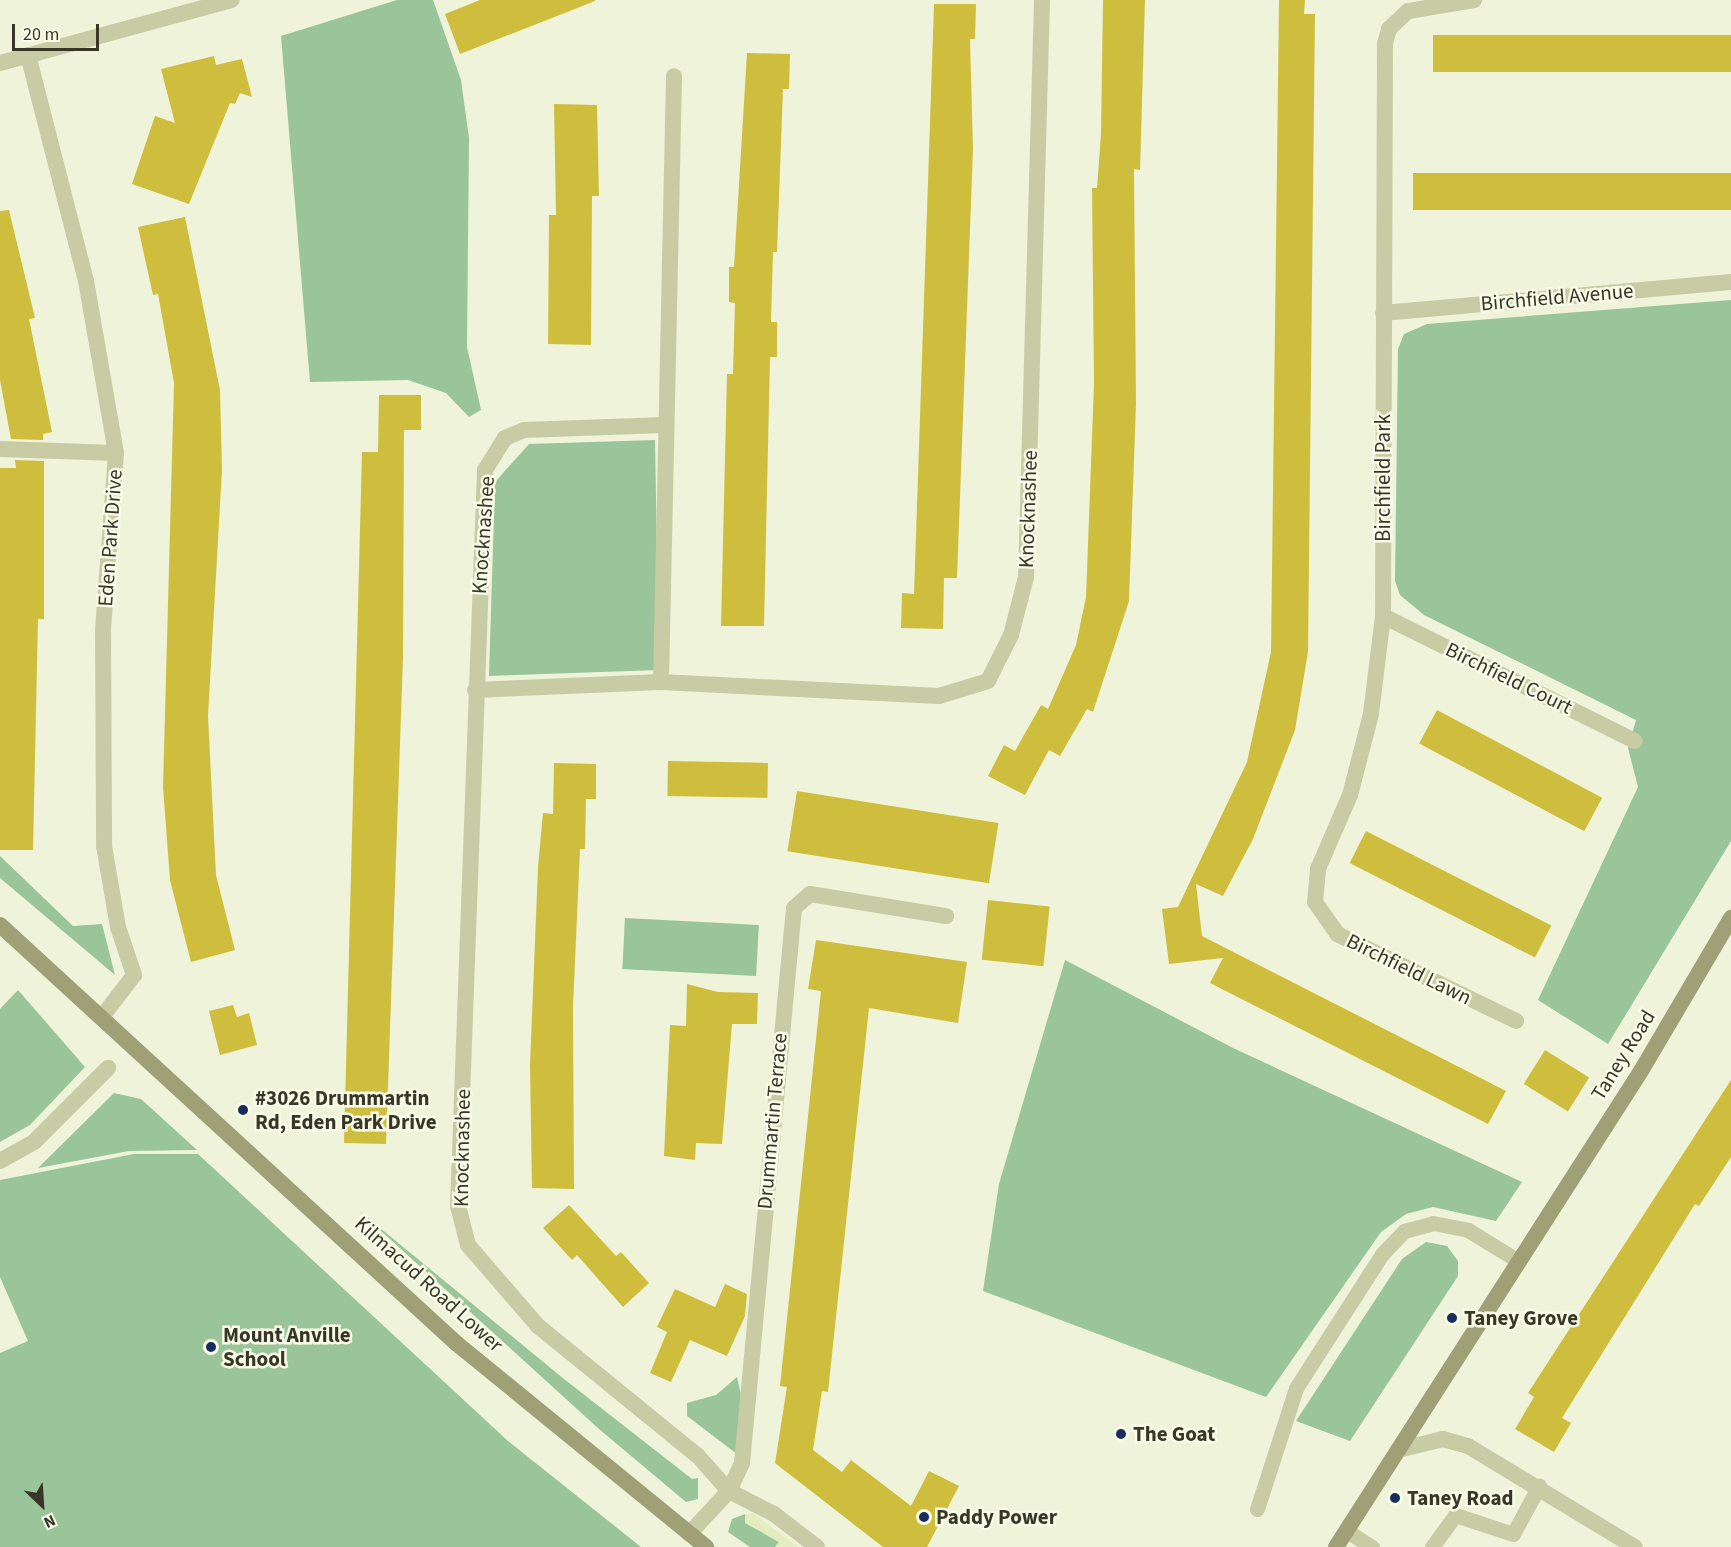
<!DOCTYPE html>
<style>
body{margin:0}
#map{position:relative;width:1731px;height:1547px;overflow:hidden;background:#eff3da;font-family:"Source Sans 3",sans-serif}
div>[style]{position:absolute}
.green>*{inset:0;background:#9ac499;transform-origin:0 0}
.plaza>*{inset:0;background:#e4edc0}
.building>*{inset:0;background:#cfbe3d;transform-origin:0 0}
.service>*{height:15px;margin:-7.5px;padding:0 7.5px;transform-origin:7.5px;border-radius:7.5px;background:#c8cca5}
.minor>*{height:16px;margin:-8px;padding:0 8px;transform-origin:8px;border-radius:8px;background:#c8cca5}
.secondary>*{height:16px;margin:-8px;padding:0 8px;transform-origin:8px;border-radius:8px;background:#a0a076}
.dots>*{width:16px;height:16px;translate:-50% -50%;box-sizing:border-box;border:3px solid #f7fbe7;border-radius:50%}
span{translate:-50% -50%;white-space:nowrap;text-align:center;line-height:1.15;-webkit-text-stroke:5px #f7fbe7;paint-order:stroke}
.street-label{font-size:21px;color:#383727}
.poi-label{font-size:21px;color:#383727;font-weight:700}
.left{translate:0 -50%;text-align:left}
.north{position:absolute;left:12px;top:1475px;width:60px;height:60px;-webkit-text-stroke:4px #f7fbe7;paint-order:stroke;rotate:155deg;font-size:16px;font-weight:700;line-height:24px;text-align:center;color:#383727}
.north::after{content:'';display:block;margin:auto;width:21px;height:27px;background:#383727;clip-path:polygon(50% 0,100% 100%,50% 72%,0 100%)}
.scale{position:absolute;left:12px;top:24px;width:87px;height:27px;box-sizing:border-box;border:3px solid #383727;border-top:0;padding-left:8px;font-size:18px;line-height:21px;white-space:nowrap;color:#383727;-webkit-text-stroke:4px #f7fbe7;paint-order:stroke}
</style>
<div id="map">
<div class="green">
<div style="clip-path:polygon(397px 0,433px 0,461px 80px,469px 138px,467px 347px,481px 410px,469px 417px,446px 393px,408px 380px,310px 382px,281px 36px)"></div>
<div style="clip-path:polygon(1731px 300px,1731px 841px,1608px 1044px,1538px 1000px,1638px 787px,1628px 748px,1636px 720px,1424px 615px,1400px 595px,1395px 581px,1398px 349px,1404px 334px,1427px 324px)"></div>
<div style="clip-path:polygon(655px 440px,659px 670px,489px 676px,495px 482px,529px 444px)"></div>
<div style="clip-path:polygon(0 856px,73px 926px,102px 924px,115px 975px,0 878px)"></div>
<div style="left:625px;top:918px;width:134px;height:51px;rotate:3deg"></div>
<div style="clip-path:polygon(1065px 960px,1233px 1048px,1522px 1182px,1496px 1221px,1433px 1207px,1406px 1214px,1381px 1232px,1266px 1397px,983px 1291px,999px 1184px)"></div>
<div style="clip-path:polygon(18px 990px,85px 1067px,30px 1125px,0 1142px,0 1009px)"></div>
<div style="clip-path:polygon(114px 1093px,141px 1099px,197px 1150px,129px 1151px,38px 1168px)"></div>
<div style="clip-path:polygon(134px 1154px,198px 1154px,508px 1441px,641px 1547px,0 1547px,0 1353px,28px 1341px,0 1277px,0 1180px)"></div>
<div style="clip-path:polygon(358px 1210px,564px 1379px,692px 1479px,698px 1478px,698px 1499px,686px 1502px,599px 1429px)"></div>
<div style="clip-path:polygon(1426px 1242px,1447px 1246px,1458px 1261px,1458px 1276px,1350px 1441px,1296px 1421px,1402px 1259px)"></div>
<div style="clip-path:polygon(737px 1377px,741px 1395px,737px 1454px,687px 1416px,687px 1403px,716px 1395px)"></div>
<div style="clip-path:polygon(745px 1514px,746px 1523px,779px 1542px,775px 1547px,750px 1547px,728px 1532px,732px 1519px)"></div>
</div>
<div class="plaza">
<div style="clip-path:polygon(753px 1513px,798px 1547px,775px 1547px,779px 1542px,745px 1523px,745px 1514px)"></div>
</div>
<div class="building">
<div style="clip-path:polygon(480px 0,595px 0,595px 1px,460px 54px,445px 14px)"></div>
<div style="clip-path:polygon(1103px 0,1145px 0,1140px 170px,1134px 169px,1136px 404px,1129px 601px,1093px 712px,1087px 709px,1060px 756px,1049px 750px,1025px 795px,988px 776px,1004px 745px,1015px 751px,1041px 705px,1048px 709px,1076px 645px,1086px 597px,1094px 384px,1092px 188px,1097px 188px,1101px 134px)"></div>
<div style="clip-path:polygon(1279px 0,1305px 0,1304px 14px,1315px 14px,1308px 652px,1295px 730px,1253px 839px,1223px 896px,1196px 884px,1202px 936px,1506px 1091px,1488px 1124px,1210px 983px,1223px 958px,1169px 964px,1162px 909px,1178px 907px,1247px 762px,1271px 652px)"></div>
<div style="clip-path:polygon(934px 4px,976px 4px,975px 39px,970px 39px,973px 149px,957px 578px,944px 578px,943px 629px,901px 628px,902px 593px,914px 594px)"></div>
<div style="left:1731px;top:35px;width:37px;height:298px;rotate:90deg"></div>
<div style="clip-path:polygon(747px 53px,790px 54px,789px 89px,783px 89px,777px 252px,773px 252px,771px 322px,777px 322px,777px 357px,770px 357px,764px 626px,721px 626px,727px 374px,733px 374px,735px 303px,729px 302px,729px 267px,734px 267px)"></div>
<div style="clip-path:polygon(214px 56px,216px 65px,242px 59px,252px 97px,240px 93px,235px 104px,230px 103px,189px 204px,132px 184px,155px 116px,175px 123px,161px 69px)"></div>
<div style="clip-path:polygon(554px 104px,597px 105px,599px 196px,592px 196px,591px 345px,548px 344px,549px 215px,556px 215px)"></div>
<div style="left:1731px;top:173px;width:37px;height:318px;rotate:90deg"></div>
<div style="clip-path:polygon(9px 210px,35px 318px,29px 319px,52px 432px,43px 434px,43px 440px,11px 439px,0 380px,0 211px)"></div>
<div style="clip-path:polygon(185px 217px,220px 390px,222px 470px,208px 716px,216px 875px,235px 950px,191px 962px,170px 880px,163px 787px,174px 383px,158px 294px,153px 295px,138px 227px)"></div>
<div style="clip-path:polygon(379px 395px,421px 395px,421px 430px,404px 430px,403px 658px,386px 1144px,344px 1143px,362px 452px,378px 452px)"></div>
<div style="clip-path:polygon(15px 460px,44px 461px,44px 619px,38px 619px,33px 850px,0 850px,0 468px,16px 468px)"></div>
<div style="left:1437px;top:710px;width:187px;height:38px;rotate:28deg"></div>
<div style="left:668px;top:761px;width:100px;height:35px;rotate:1deg"></div>
<div style="clip-path:polygon(554px 763px,596px 764px,596px 799px,586px 799px,585px 849px,580px 849px,573px 1007px,574px 1189px,532px 1188px,530px 1065px,538px 867px,543px 813px,553px 814px)"></div>
<div style="left:797px;top:791px;width:204px;height:61px;rotate:9deg"></div>
<div style="left:1366px;top:831px;width:208px;height:36px;rotate:27deg"></div>
<div style="left:988px;top:900px;width:62px;height:60px;rotate:6deg"></div>
<div style="clip-path:polygon(816px 940px,967px 962px,958px 1023px,869px 1008px,828px 1392px,822px 1391px,813px 1450px,842px 1472px,851px 1460px,911px 1506px,929px 1471px,959px 1486px,927px 1547px,883px 1547px,775px 1463px,787px 1387px,780px 1386px,821px 991px,808px 989px)"></div>
<div style="clip-path:polygon(687px 984px,718px 992px,758px 993px,757px 1024px,732px 1024px,722px 1144px,696px 1143px,695px 1160px,664px 1156px,670px 1025px,686px 1026px)"></div>
<div style="clip-path:polygon(233px 1005px,237px 1017px,249px 1013px,257px 1045px,220px 1055px,209px 1011px)"></div>
<div style="left:1545px;top:1050px;width:52px;height:40px;rotate:32deg"></div>
<div style="clip-path:polygon(1731px 1080px,1731px 1157px,1699px 1206px,1695px 1204px,1562px 1418px,1571px 1423px,1554px 1452px,1515px 1429px,1534px 1397px,1528px 1393px)"></div>
<div style="clip-path:polygon(569px 1205px,616px 1256px,621px 1252px,649px 1283px,623px 1307px,577px 1255px,572px 1260px,543px 1228px)"></div>
<div style="clip-path:polygon(725px 1284px,747px 1294px,745px 1316px,727px 1356px,690px 1340px,671px 1382px,650px 1373px,667px 1332px,657px 1327px,675px 1289px,715px 1307px)"></div>
</div>
<div class="service">
<div style="left:1257px;top:1509px;width:127px;rotate:-72.1deg"></div>
<div style="left:1296px;top:1388px;width:159px;rotate:-57.3deg"></div>
<div style="left:1382px;top:1254px;width:32px;rotate:-46deg"></div>
<div style="left:1404px;top:1231px;width:30px;rotate:-15deg"></div>
<div style="left:1433px;top:1223px;width:36px;rotate:11deg"></div>
<div style="left:1468px;top:1230px;width:57px;rotate:31.5deg"></div>
<div style="left:1347px;top:1531px;width:30px;rotate:33deg"></div>
<div style="left:1432px;top:1547px;width:39px;rotate:-54deg"></div>
<div style="left:1455px;top:1515px;width:61px;rotate:18.1deg"></div>
<div style="left:1513px;top:1534px;width:55px;rotate:-61.6deg"></div>
</div>
<div class="minor">
<div style="left:1474px;top:0;width:67px;rotate:170.5deg"></div>
<div style="left:1408px;top:11px;width:26px;rotate:137deg"></div>
<div style="left:1389px;top:29px;width:16px;rotate:105deg"></div>
<div style="left:1385px;top:44px;width:572px;rotate:90.2deg"></div>
<div style="left:1383px;top:616px;width:99px;rotate:97deg"></div>
<div style="left:1371px;top:714px;width:84px;rotate:104.5deg"></div>
<div style="left:1350px;top:795px;width:81px;rotate:113.4deg"></div>
<div style="left:1318px;top:869px;width:33px;rotate:95deg"></div>
<div style="left:1315px;top:902px;width:39px;rotate:55deg"></div>
<div style="left:1337px;top:934px;width:199px;rotate:25.9deg"></div>
<div style="left:28px;top:55px;width:233px;rotate:75.6deg"></div>
<div style="left:86px;top:281px;width:175px;rotate:80.1deg"></div>
<div style="left:116px;top:453px;width:178px;rotate:94.2deg"></div>
<div style="left:103px;top:631px;width:215px;rotate:89.7deg"></div>
<div style="left:104px;top:846px;width:82px;rotate:80.2deg"></div>
<div style="left:118px;top:927px;width:51px;rotate:71.6deg"></div>
<div style="left:134px;top:975px;width:53px;rotate:127.3deg"></div>
<div style="left:0;top:63px;width:240px;rotate:-15.2deg"></div>
<div style="left:1383px;top:313px;width:349px;rotate:-5.1deg"></div>
<div style="left:664px;top:425px;width:140px;rotate:178deg"></div>
<div style="left:524px;top:430px;width:21px;rotate:157deg"></div>
<div style="left:505px;top:438px;width:38px;rotate:122deg"></div>
<div style="left:485px;top:470px;width:736px;rotate:92.1deg"></div>
<div style="left:458px;top:1206px;width:40px;rotate:75.6deg"></div>
<div style="left:468px;top:1245px;width:107px;rotate:49.2deg"></div>
<div style="left:538px;top:1326px;width:206px;rotate:39.1deg"></div>
<div style="left:698px;top:1456px;width:47px;rotate:48.5deg"></div>
<div style="left:729px;top:1491px;width:51px;rotate:27.1deg"></div>
<div style="left:774px;top:1514px;width:54px;rotate:37.5deg"></div>
<div style="left:0;top:449px;width:116px;rotate:2deg"></div>
<div style="left:1383px;top:616px;width:281px;rotate:26.4deg"></div>
<div style="left:661px;top:682px;width:606px;rotate:-88.77deg"></div>
<div style="left:475px;top:690px;width:186px;rotate:-2.5deg"></div>
<div style="left:661px;top:682px;width:278px;rotate:2.9deg"></div>
<div style="left:939px;top:696px;width:51px;rotate:-17deg"></div>
<div style="left:988px;top:681px;width:51px;rotate:-63.4deg"></div>
<div style="left:1011px;top:635px;width:60px;rotate:-75.5deg"></div>
<div style="left:1026px;top:577px;width:577px;rotate:-88.41deg"></div>
<div style="left:0;top:1161px;width:39px;rotate:-29deg"></div>
<div style="left:34px;top:1142px;width:105px;rotate:-45deg"></div>
<div style="left:1398px;top:1450px;width:46px;rotate:-13.7deg"></div>
<div style="left:1443px;top:1439px;width:26px;rotate:16deg"></div>
<div style="left:1468px;top:1446px;width:195px;rotate:31.2deg"></div>
<div style="left:689px;top:1534px;width:59px;rotate:-47.1deg"></div>
<div style="left:729px;top:1491px;width:31px;rotate:-65deg"></div>
<div style="left:742px;top:1463px;width:557px;rotate:-84.65deg"></div>
<div style="left:794px;top:908px;width:21px;rotate:-41deg"></div>
<div style="left:810px;top:894px;width:138px;rotate:9.2deg"></div>
</div>
<div class="secondary">
<div style="left:0;top:925px;width:619px;rotate:42.51deg"></div>
<div style="left:456px;top:1343px;width:323px;rotate:39.2deg"></div>
<div style="left:1336px;top:1547px;width:565px;rotate:-57.35deg"></div>
<div style="left:1641px;top:1071px;width:178px;rotate:-59.5deg"></div>
</div>
<div class="dots">
<div style="left:243px;top:1110px;background:#192d5c"></div>
<div style="left:1452px;top:1318px;background:#192d5c"></div>
<div style="left:211px;top:1347px;background:#192d5c"></div>
<div style="left:1121px;top:1434px;background:#192d5c"></div>
<div style="left:1395px;top:1498px;background:#192d5c"></div>
<div style="left:924px;top:1517px;background:#192d5c"></div>
</div>
<div class="street-label">
<span style="left:1557px;top:297px;rotate:-5deg">Birchfield Avenue</span>
<span style="left:1383px;top:478px;rotate:-90deg">Birchfield Park</span>
<span style="left:1028px;top:509px;rotate:-88deg">Knocknashee</span>
<span style="left:483px;top:535px;rotate:-86deg">Knocknashee</span>
<span style="left:110px;top:538px;rotate:-86deg">Eden Park Drive</span>
<span style="left:1509px;top:678px;rotate:26deg">Birchfield Court</span>
<span style="left:1409px;top:969px;rotate:26deg">Birchfield Lawn</span>
<span style="left:1623px;top:1055px;rotate:-58deg">Taney Road</span>
<span style="left:772px;top:1121px;rotate:-85deg">Drummartin Terrace</span>
<span style="left:462px;top:1148px;rotate:-89deg">Knocknashee</span>
<span style="left:429px;top:1284px;rotate:42deg">Kilmacud Road Lower</span>
</div>
<div class="poi-label">
<span class="left" style="left:255px;top:1110px">#3026 Drummartin<br>Rd, Eden Park Drive</span>
<span class="left" style="left:1464px;top:1318px">Taney Grove</span>
<span class="left" style="left:223px;top:1347px">Mount Anville<br>School</span>
<span class="left" style="left:1133px;top:1434px">The Goat</span>
<span class="left" style="left:1407px;top:1498px">Taney Road</span>
<span class="left" style="left:936px;top:1517px">Paddy Power</span>
</div>
<div class="north">N</div>
<div class="scale">20 m</div>
</div>
